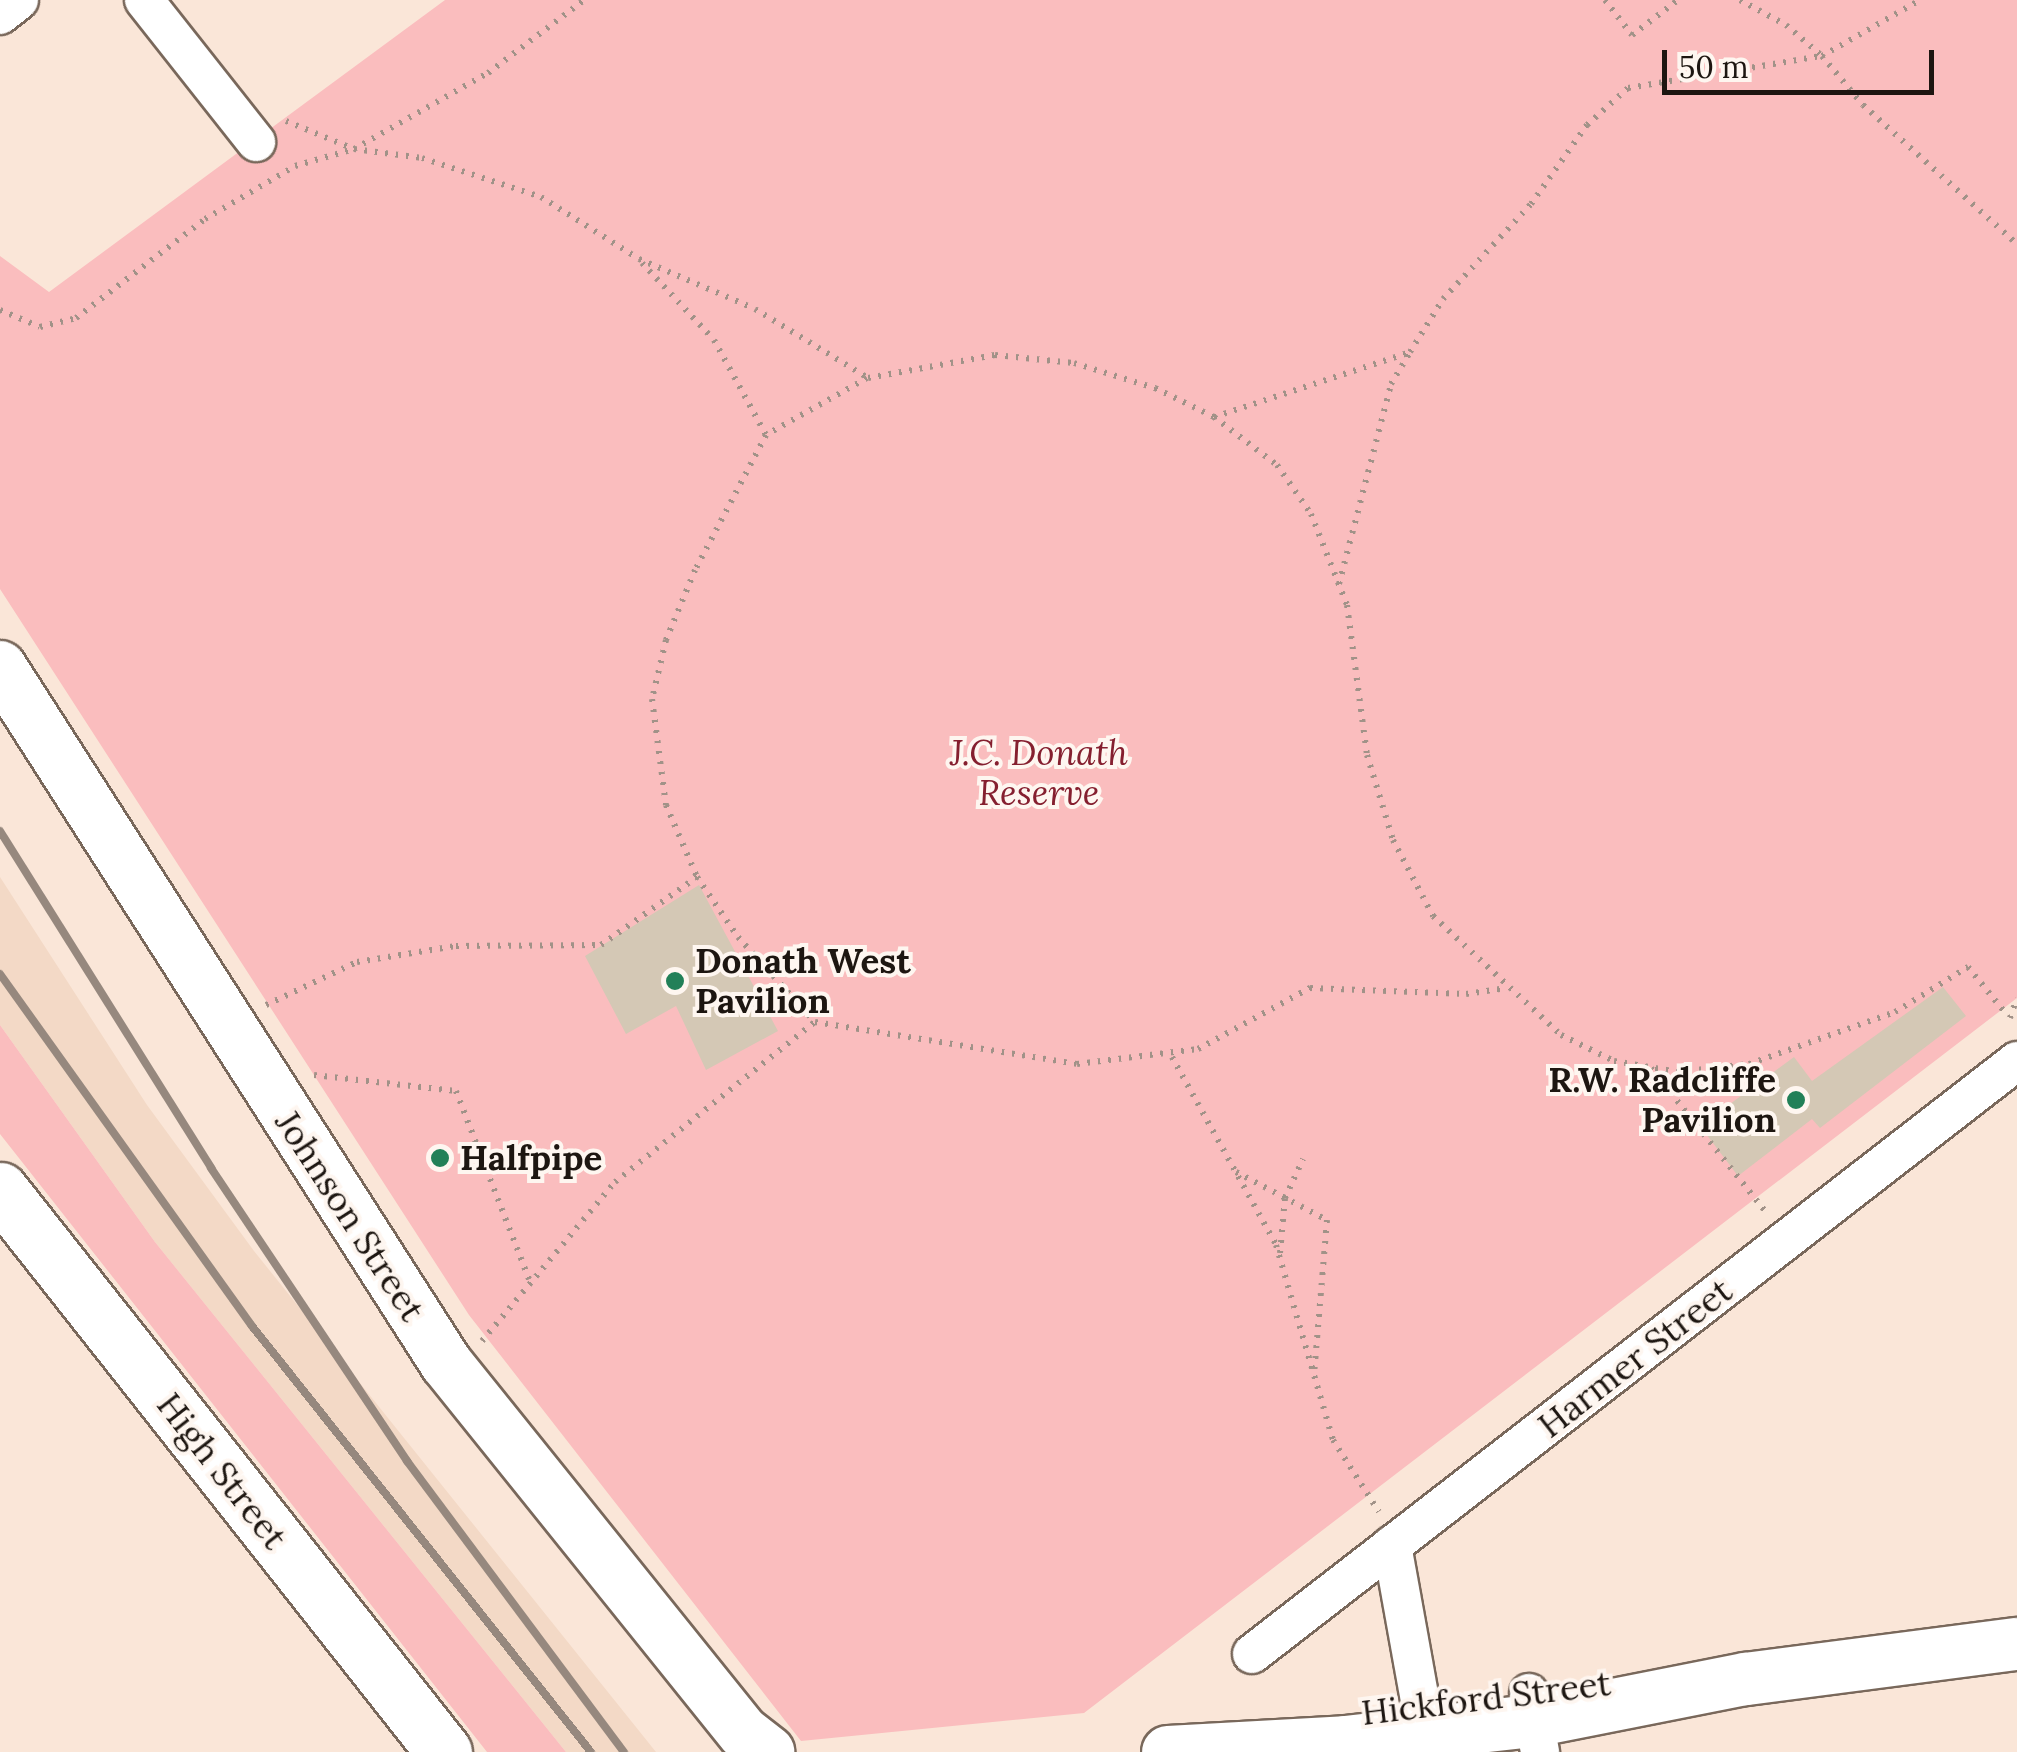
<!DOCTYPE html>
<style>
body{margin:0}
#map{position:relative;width:2017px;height:1752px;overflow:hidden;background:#fae6d8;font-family:Lora,serif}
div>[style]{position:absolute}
.built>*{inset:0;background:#f3d9c6}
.green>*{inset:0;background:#fabdbe}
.building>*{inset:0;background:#d4c8b5}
.path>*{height:6px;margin-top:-3px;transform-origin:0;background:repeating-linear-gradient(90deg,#a19288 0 2.5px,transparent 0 10.5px)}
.roads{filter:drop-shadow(2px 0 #79685b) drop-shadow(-2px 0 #79685b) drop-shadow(0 2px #79685b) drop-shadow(0 -2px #79685b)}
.street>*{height:38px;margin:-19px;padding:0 19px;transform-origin:19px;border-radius:19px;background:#fff}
.secondary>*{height:52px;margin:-26px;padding:0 26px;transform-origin:26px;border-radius:26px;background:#fff}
.primary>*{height:55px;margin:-27.5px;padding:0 27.5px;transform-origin:27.5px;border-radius:27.5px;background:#fff}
.rail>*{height:8px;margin:-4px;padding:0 4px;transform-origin:4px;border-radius:4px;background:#96887e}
.dots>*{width:28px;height:28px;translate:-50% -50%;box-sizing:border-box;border:5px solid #fef6f0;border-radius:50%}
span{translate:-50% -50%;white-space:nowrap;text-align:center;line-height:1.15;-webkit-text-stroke:8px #fef6f0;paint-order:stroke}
.park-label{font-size:35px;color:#851f2f;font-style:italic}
.poi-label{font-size:35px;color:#1d1611;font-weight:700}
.left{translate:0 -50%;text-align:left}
.right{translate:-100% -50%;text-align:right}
.street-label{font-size:35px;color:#1d1611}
.scale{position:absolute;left:1662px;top:50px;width:272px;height:45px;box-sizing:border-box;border:5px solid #1d1611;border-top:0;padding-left:12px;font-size:30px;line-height:35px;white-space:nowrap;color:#1d1611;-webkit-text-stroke:8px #fef6f0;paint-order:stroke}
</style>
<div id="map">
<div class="built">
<div style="clip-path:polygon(0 877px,147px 1105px,254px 1251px,656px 1752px,566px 1752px,155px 1242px,0 1025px)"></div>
</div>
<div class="green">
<div style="clip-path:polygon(445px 0,2017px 0,2017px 998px,1084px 1713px,801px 1741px,469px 1315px,0 589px,0 256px,49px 292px)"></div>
<div style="clip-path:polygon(0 1025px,155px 1242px,566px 1752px,487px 1752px,0 1134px)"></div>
</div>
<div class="building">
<div style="clip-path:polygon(699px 885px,778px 1031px,706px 1070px,676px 1006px,626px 1034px,585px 956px)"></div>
<div style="clip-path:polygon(1943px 987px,1966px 1016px,1820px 1128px,1812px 1119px,1738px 1176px,1700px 1126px,1794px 1057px,1812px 1081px)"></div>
</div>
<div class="path">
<div style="left:1605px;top:0;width:44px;rotate:52.4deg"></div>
<div style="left:1632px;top:35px;width:58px;rotate:-37.3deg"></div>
<div style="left:1740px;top:0;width:52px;rotate:28.5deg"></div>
<div style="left:1786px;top:25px;width:48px;rotate:40.7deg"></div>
<div style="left:1822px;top:56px;width:64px;rotate:50.1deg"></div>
<div style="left:1863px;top:105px;width:207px;rotate:42.1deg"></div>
<div style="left:286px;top:121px;width:74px;rotate:22.4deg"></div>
<div style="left:354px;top:149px;width:154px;rotate:-29.6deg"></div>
<div style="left:488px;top:73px;width:121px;rotate:-37.2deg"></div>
<div style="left:642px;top:263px;width:105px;rotate:46.9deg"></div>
<div style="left:714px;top:340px;width:108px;rotate:61.3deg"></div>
<div style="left:0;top:310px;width:43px;rotate:23deg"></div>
<div style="left:40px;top:327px;width:37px;rotate:-14deg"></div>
<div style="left:76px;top:318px;width:163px;rotate:-37.5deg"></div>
<div style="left:205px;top:219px;width:104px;rotate:-30.5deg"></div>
<div style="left:295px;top:166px;width:61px;rotate:-16.1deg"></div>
<div style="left:354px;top:149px;width:69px;rotate:7.5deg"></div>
<div style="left:422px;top:158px;width:125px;rotate:18.1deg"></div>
<div style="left:541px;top:197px;width:116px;rotate:32.3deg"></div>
<div style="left:639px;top:259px;width:126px;rotate:23.3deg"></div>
<div style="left:755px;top:309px;width:132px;rotate:31.4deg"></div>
<div style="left:868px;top:378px;width:129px;rotate:-10.3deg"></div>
<div style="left:995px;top:355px;width:79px;rotate:5.8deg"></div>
<div style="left:1074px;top:363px;width:85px;rotate:17.2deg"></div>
<div style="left:1155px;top:388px;width:66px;rotate:26.2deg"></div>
<div style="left:1214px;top:417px;width:206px;rotate:-18.3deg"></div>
<div style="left:1410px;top:352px;width:62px;rotate:-58.1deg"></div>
<div style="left:1443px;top:299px;width:129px;rotate:-47.2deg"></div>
<div style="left:1531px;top:204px;width:97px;rotate:-54.7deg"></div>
<div style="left:1587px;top:125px;width:55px;rotate:-42.1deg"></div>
<div style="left:1628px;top:88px;width:197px;rotate:-9.4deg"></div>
<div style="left:1822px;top:56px;width:113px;rotate:-29.7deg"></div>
<div style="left:867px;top:378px;width:116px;rotate:150.6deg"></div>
<div style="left:766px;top:435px;width:153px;rotate:117.7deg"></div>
<div style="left:695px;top:570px;width:76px;rotate:112.5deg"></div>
<div style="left:666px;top:640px;width:61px;rotate:103.3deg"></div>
<div style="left:652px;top:699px;width:107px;rotate:82.5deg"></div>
<div style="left:666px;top:805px;width:78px;rotate:66.7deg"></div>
<div style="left:697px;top:877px;width:73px;rotate:55.7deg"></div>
<div style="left:738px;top:937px;width:115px;rotate:47.8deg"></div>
<div style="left:815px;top:1022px;width:265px;rotate:9.1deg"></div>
<div style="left:1077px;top:1064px;width:122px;rotate:-7.1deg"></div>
<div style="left:1198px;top:1049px;width:128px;rotate:-28.6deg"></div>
<div style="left:1310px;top:988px;width:156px;rotate:2.2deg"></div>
<div style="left:1466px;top:994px;width:41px;rotate:-8.3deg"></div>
<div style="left:1214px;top:417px;width:79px;rotate:37.3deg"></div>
<div style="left:1277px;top:465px;width:60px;rotate:55.2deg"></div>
<div style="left:1311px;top:514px;width:98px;rotate:68.4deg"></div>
<div style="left:1347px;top:605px;width:151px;rotate:82.4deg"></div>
<div style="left:1367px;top:755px;width:89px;rotate:73deg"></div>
<div style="left:1393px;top:840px;width:86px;rotate:62.2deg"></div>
<div style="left:1433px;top:916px;width:175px;rotate:42.9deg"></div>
<div style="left:1561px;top:1035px;width:59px;rotate:26.1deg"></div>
<div style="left:1614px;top:1061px;width:65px;rotate:9.8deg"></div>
<div style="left:1678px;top:1072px;width:71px;rotate:-6.4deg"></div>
<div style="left:1749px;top:1064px;width:155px;rotate:-19.6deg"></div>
<div style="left:1895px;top:1012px;width:86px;rotate:-31.7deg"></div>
<div style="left:1968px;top:967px;width:63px;rotate:50.8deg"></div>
<div style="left:1339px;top:584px;width:207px;rotate:-75.4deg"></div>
<div style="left:1391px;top:384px;width:35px;rotate:-59deg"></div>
<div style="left:266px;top:1005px;width:101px;rotate:-25.3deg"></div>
<div style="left:357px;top:962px;width:100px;rotate:-9.2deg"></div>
<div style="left:456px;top:946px;width:145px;rotate:-0.4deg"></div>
<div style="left:601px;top:945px;width:118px;rotate:-35.3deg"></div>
<div style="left:2010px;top:1018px;width:21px;rotate:-71deg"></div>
<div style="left:1172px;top:1057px;width:215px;rotate:61deg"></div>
<div style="left:1276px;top:1245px;width:203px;rotate:73.7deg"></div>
<div style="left:1333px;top:1440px;width:85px;rotate:57.4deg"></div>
<div style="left:1651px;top:1068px;width:183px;rotate:51.4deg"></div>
<div style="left:314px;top:1075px;width:143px;rotate:6.4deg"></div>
<div style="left:456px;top:1091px;width:202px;rotate:68.8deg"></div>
<div style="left:1236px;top:1172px;width:103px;rotate:27.8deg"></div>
<div style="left:1327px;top:1220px;width:155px;rotate:94.8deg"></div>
<div style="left:1280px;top:1253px;width:55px;rotate:-84.8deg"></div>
<div style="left:1285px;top:1198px;width:43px;rotate:-65.2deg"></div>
<div style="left:482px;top:1341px;width:207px;rotate:-50.1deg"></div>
<div style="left:615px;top:1182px;width:256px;rotate:-38.7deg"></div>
</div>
<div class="roads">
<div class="street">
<div style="left:144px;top:0;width:181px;rotate:51.7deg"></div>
<div style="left:0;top:15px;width:24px;rotate:-38deg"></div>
<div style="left:1392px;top:1545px;width:192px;rotate:79.8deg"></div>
<div style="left:1252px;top:1654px;width:968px;rotate:-37.78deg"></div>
<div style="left:1529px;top:1693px;width:60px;rotate:79.4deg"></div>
</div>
<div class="secondary">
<div style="left:0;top:667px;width:827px;rotate:57.35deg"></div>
<div style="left:446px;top:1363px;width:475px;rotate:51.2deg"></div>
<div style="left:744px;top:1733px;width:31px;rotate:38deg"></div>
<div style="left:1168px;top:1752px;width:177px;rotate:-3.2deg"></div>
<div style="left:1345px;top:1742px;width:189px;rotate:-6.4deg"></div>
<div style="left:1533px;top:1721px;width:217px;rotate:-11.2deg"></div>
<div style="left:1746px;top:1679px;width:273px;rotate:-7.4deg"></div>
</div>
<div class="primary">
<div style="left:0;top:1190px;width:716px;rotate:51.69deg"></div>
</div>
</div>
<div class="rail">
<div style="left:0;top:831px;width:398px;rotate:57.9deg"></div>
<div style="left:211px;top:1168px;width:353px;rotate:56.2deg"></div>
<div style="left:407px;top:1461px;width:363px;rotate:53.3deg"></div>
<div style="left:0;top:974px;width:433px;rotate:54.4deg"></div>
<div style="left:252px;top:1326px;width:544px;rotate:51.49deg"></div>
</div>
<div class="dots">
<div style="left:675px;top:981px;background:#228058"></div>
<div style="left:1796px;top:1100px;background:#228058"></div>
<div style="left:440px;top:1158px;background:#228058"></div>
</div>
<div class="park-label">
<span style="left:1039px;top:773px">J.C. Donath<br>Reserve</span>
</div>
<div class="poi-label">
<span class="left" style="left:695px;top:981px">Donath West<br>Pavilion</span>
<span class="right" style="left:1776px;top:1100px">R.W. Radcliffe<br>Pavilion</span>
<span class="left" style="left:460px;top:1158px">Halfpipe</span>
</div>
<div class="street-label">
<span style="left:350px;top:1216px;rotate:57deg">Johnson Street</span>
<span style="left:1635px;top:1358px;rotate:-38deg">Harmer Street</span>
<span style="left:222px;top:1471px;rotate:52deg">High Street</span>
<span style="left:1486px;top:1698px;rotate:-7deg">Hickford Street</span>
</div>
<div class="scale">50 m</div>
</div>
